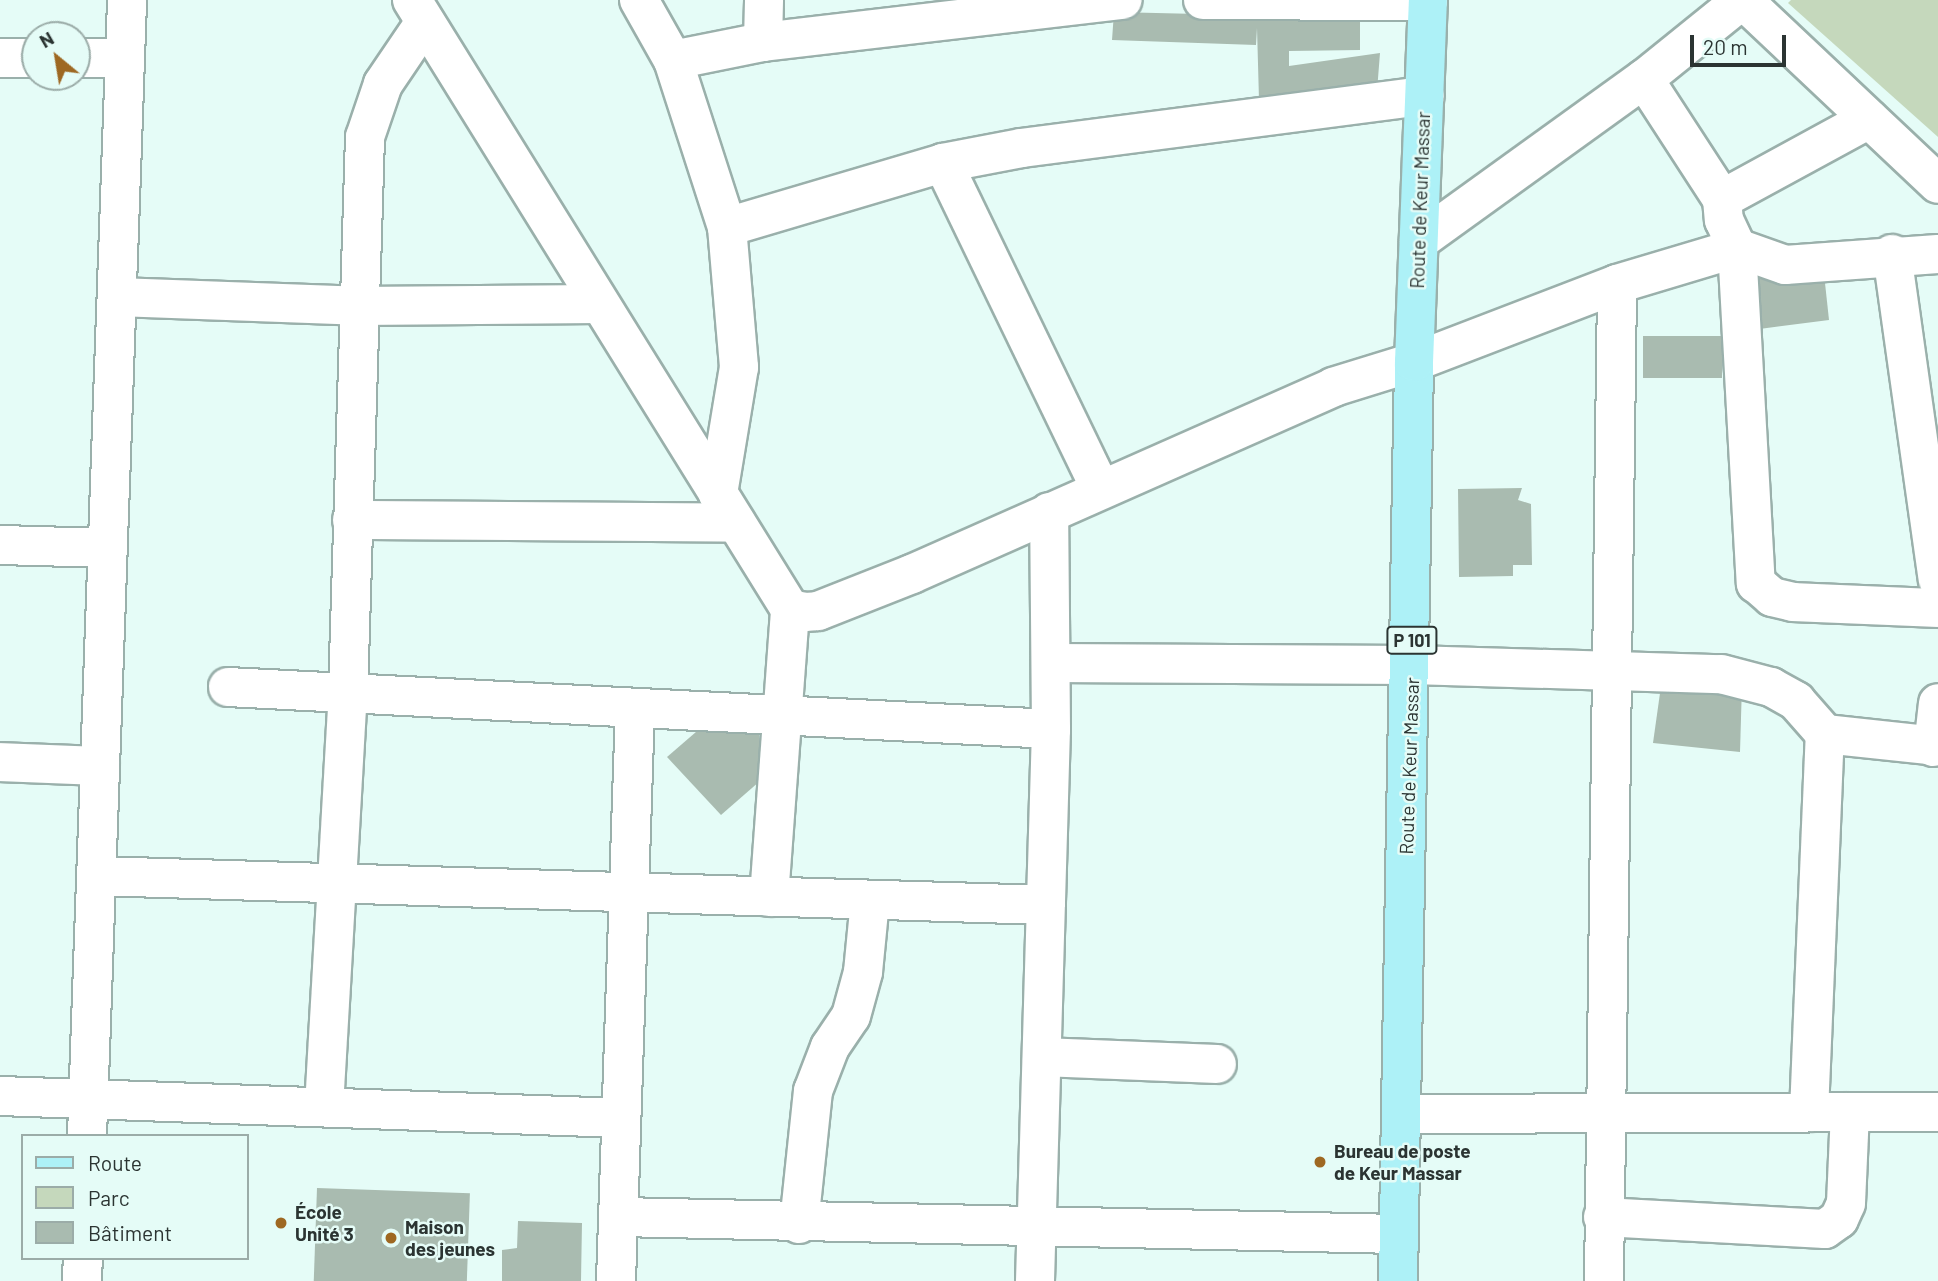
<!DOCTYPE html>
<meta charset="utf-8">
<style>
body{margin:0}
#map{position:relative;width:1938px;height:1281px;overflow:hidden;background:#e5fcf7;font-family:Barlow,sans-serif}
div>[style]{position:absolute}
.green>*{inset:0;background:#c5d8bc}
.building>*{inset:0;background:#a9bbb0;transform-origin:0 0}
.roads{filter:drop-shadow(2px 0 #9ab0ab) drop-shadow(-2px 0 #9ab0ab) drop-shadow(0 2px #9ab0ab) drop-shadow(0 -2px #9ab0ab)}
.minor>*{height:38px;margin:-19px;padding:0 19px;transform-origin:19px;border-radius:19px;background:#fff}
.major>*{height:38px;margin:-19px;padding:0 19px;transform-origin:19px;border-radius:19px;background:#adf1f7}
.dots>*{width:19px;height:19px;translate:-50% -50%;box-sizing:border-box;border:4px solid #e5fcf7;border-radius:50%}
span{translate:-50% -50%;white-space:nowrap;text-align:center;line-height:1.15;-webkit-text-stroke:5px #e5fcf7;paint-order:stroke}
.shield-label span{padding:2px 5px;background:#e5fcf7;border:2px solid;border-radius:5px;-webkit-text-stroke-width:0}
.shield-label{font-size:18px;color:#2b3432;font-weight:700}
.street-label{font-size:19px;color:#2b3432}
.poi-label{font-size:19px;color:#2b3432;font-weight:700}
.left{translate:0 -50%;text-align:left}
.legend{position:absolute;left:21px;top:1134px;width:228px;height:126px;box-sizing:border-box;background:#e5fcf7;border:2px solid #9baca8;margin:0;padding:9px 12px;list-style:none;font-size:21px;color:#2b3432}
.legend li{display:flex;align-items:center;gap:14px;height:35px}
.legend b{width:35px;border:2px solid #9baca8}
.north{position:absolute;left:21px;top:21px;width:70px;height:70px;box-sizing:border-box;background:#e5fcf7;border:2px solid #9baca8;border-radius:50%;rotate:330deg;font-size:19px;font-weight:700;line-height:28px;text-align:center;color:#2b3432}
.north::after{content:'';display:block;margin:auto;width:24px;height:32px;background:#9e6822;clip-path:polygon(50% 0,100% 100%,50% 72%,0 100%)}
.scale{position:absolute;left:1690px;top:35px;width:96px;height:32px;box-sizing:border-box;border:4px solid #2b3432;border-top:0;padding-left:9px;font-size:21px;line-height:24px;white-space:nowrap;color:#2b3432;-webkit-text-stroke:5px #e5fcf7;paint-order:stroke}
</style>
<div id="map">
<div class="green">
<div style="clip-path:polygon(1791px 0,1938px 0,1938px 137px,1788px 3px)"></div>
</div>
<div class="building">
<div style="clip-path:polygon(1114px 12px,1360px 18px,1360px 50px,1289px 51px,1289px 66px,1380px 53px,1377px 91px,1259px 100px,1257px 28px,1256px 45px,1112px 40px)"></div>
<div style="clip-path:polygon(1755px 267px,1825px 283px,1829px 320px,1752px 330px)"></div>
<div style="left:1643px;top:336px;width:79px;height:42px"></div>
<div style="clip-path:polygon(1522px 488px,1518px 500px,1531px 504px,1532px 565px,1513px 565px,1513px 576px,1459px 577px,1458px 489px)"></div>
<div style="clip-path:polygon(1742px 684px,1740px 752px,1653px 743px,1661px 686px)"></div>
<div style="clip-path:polygon(711px 719px,759px 723px,760px 781px,721px 815px,667px 757px)"></div>
<div style="left:317px;top:1188px;width:153px;height:93px;rotate:2deg"></div>
<div style="clip-path:polygon(518px 1221px,582px 1223px,581px 1281px,502px 1281px,502px 1250px,517px 1248px)"></div>
</div>
<div class="roads">
<div class="minor">
<div style="left:412px;top:0;width:717px;rotate:58.17deg"></div>
<div style="left:790px;top:609px;width:15px;rotate:11deg"></div>
<div style="left:805px;top:612px;width:13px;rotate:-4deg"></div>
<div style="left:818px;top:611px;width:101px;rotate:-21.5deg"></div>
<div style="left:912px;top:574px;width:461px;rotate:-23.9deg"></div>
<div style="left:1333px;top:387px;width:85px;rotate:-17.2deg"></div>
<div style="left:1414px;top:362px;width:217px;rotate:-21deg"></div>
<div style="left:1617px;top:284px;width:125px;rotate:-16.7deg"></div>
<div style="left:1737px;top:248px;width:51px;rotate:19.5deg"></div>
<div style="left:1785px;top:265px;width:153px;rotate:-4.1deg"></div>
<div style="left:639px;top:0;width:69px;rotate:60.5deg"></div>
<div style="left:673px;top:60px;width:176px;rotate:72.1deg"></div>
<div style="left:727px;top:227px;width:141px;rotate:85.1deg"></div>
<div style="left:739px;top:367px;width:129px;rotate:99.4deg"></div>
<div style="left:1203px;top:0;width:225px;rotate:0.3deg"></div>
<div style="left:1743px;top:0;width:268px;rotate:43.3deg"></div>
<div style="left:763px;top:42px;width:42px;rotate:-88.6deg"></div>
<div style="left:0;top:58px;width:35px"></div>
<div style="left:77px;top:58px;width:48px"></div>
<div style="left:673px;top:60px;width:92px;rotate:-11.3deg"></div>
<div style="left:763px;top:42px;width:362px;rotate:-6.7deg"></div>
<div style="left:1644px;top:79px;width:143px;rotate:57deg"></div>
<div style="left:1869px;top:119px;width:167px;rotate:151.4deg"></div>
<div style="left:1722px;top:199px;width:21px;rotate:85deg"></div>
<div style="left:1724px;top:220px;width:31px;rotate:65deg"></div>
<div style="left:1737px;top:248px;width:336px;rotate:86.8deg"></div>
<div style="left:1756px;top:583px;width:21px;rotate:41deg"></div>
<div style="left:1772px;top:597px;width:22px;rotate:13deg"></div>
<div style="left:1793px;top:602px;width:145px;rotate:2.4deg"></div>
<div style="left:943px;top:163px;width:361px;rotate:64.2deg"></div>
<div style="left:727px;top:227px;width:225px;rotate:-16.5deg"></div>
<div style="left:943px;top:163px;width:80px;rotate:-10.8deg"></div>
<div style="left:1022px;top:148px;width:406px;rotate:-7.4deg"></div>
<div style="left:1419px;top:241px;width:277px;rotate:-35.8deg"></div>
<div style="left:1644px;top:79px;width:126px;rotate:-38.9deg"></div>
<div style="left:1892px;top:254px;width:329px;rotate:82deg"></div>
<div style="left:117px;top:297px;width:241px;rotate:2.1deg"></div>
<div style="left:358px;top:306px;width:241px;rotate:-0.5deg"></div>
<div style="left:352px;top:520px;width:384px;rotate:0.4deg"></div>
<div style="left:0;top:545px;width:108px;rotate:1.6deg"></div>
<div style="left:1052px;top:663px;width:360px;rotate:0.3deg"></div>
<div style="left:1412px;top:665px;width:309px;rotate:1.7deg"></div>
<div style="left:1721px;top:674px;width:52px;rotate:14.6deg"></div>
<div style="left:1771px;top:687px;width:29px;rotate:29deg"></div>
<div style="left:1796px;top:701px;width:44px;rotate:48.7deg"></div>
<div style="left:1825px;top:734px;width:114px;rotate:6.1deg"></div>
<div style="left:228px;top:687px;width:824px;rotate:2.92deg"></div>
<div style="left:1933px;top:747px;width:44px;rotate:-83.5deg"></div>
<div style="left:0;top:762px;width:100px;rotate:2.3deg"></div>
<div style="left:97px;top:876px;width:949px;rotate:1.75deg"></div>
<div style="left:769px;top:897px;width:289px;rotate:-85.8deg"></div>
<div style="left:1042px;top:1057px;width:175px;rotate:2.3deg"></div>
<div style="left:0;top:1096px;width:621px;rotate:2.03deg"></div>
<div style="left:324px;top:1107px;width:415px;rotate:-86.7deg"></div>
<div style="left:348px;top:693px;width:556px;rotate:-88.25deg"></div>
<div style="left:365px;top:137px;width:56px;rotate:-71.2deg"></div>
<div style="left:383px;top:84px;width:75px;rotate:-55.9deg"></div>
<div style="left:1809px;top:1112px;width:378px;rotate:-87.6deg"></div>
<div style="left:1401px;top:1114px;width:537px;rotate:-0.21deg"></div>
<div style="left:87px;top:1136px;width:1137px;rotate:-87.98deg"></div>
<div style="left:619px;top:1217px;width:780px;rotate:1.25deg"></div>
<div style="left:1603px;top:1217px;width:222px;rotate:3.1deg"></div>
<div style="left:1825px;top:1229px;width:17px;rotate:-36deg"></div>
<div style="left:1839px;top:1219px;width:17px;rotate:-66deg"></div>
<div style="left:1846px;top:1203px;width:91px;rotate:-87.5deg"></div>
<div style="left:799px;top:1224px;width:134px;rotate:-84deg"></div>
<div style="left:813px;top:1091px;width:47px;rotate:-68.9deg"></div>
<div style="left:830px;top:1047px;width:37px;rotate:-56deg"></div>
<div style="left:851px;top:1016px;width:46px;rotate:-74.7deg"></div>
<div style="left:863px;top:972px;width:72px;rotate:-84.4deg"></div>
<div style="left:82px;top:1281px;width:23px;rotate:-88deg"></div>
<div style="left:616px;top:1281px;width:573px;rotate:-88.1deg"></div>
<div style="left:1035px;top:1281px;width:552px;rotate:-88.34deg"></div>
<div style="left:1051px;top:729px;width:217px;rotate:-90.5deg"></div>
<div style="left:1604px;top:1281px;width:997px;rotate:-89.25deg"></div>
</div>
<div class="major">
<div style="left:1398px;top:1281px;width:919px;rotate:-89deg"></div>
<div style="left:1414px;top:362px;width:362px;rotate:-87.8deg"></div>
</div>
</div>
<div class="dots">
<div style="left:1320px;top:1162px;background:#9e6822"></div>
<div style="left:281px;top:1223px;background:#9e6822"></div>
<div style="left:391px;top:1238px;background:#9e6822"></div>
</div>
<div class="shield-label">
<span style="left:1412px;top:640px">P 101</span>
</div>
<div class="street-label">
<span style="left:1420px;top:200px;rotate:-88deg">Route de Keur Massar</span>
<span style="left:1409px;top:766px;rotate:-88deg">Route de Keur Massar</span>
</div>
<div class="poi-label">
<span class="left" style="left:1334px;top:1162px">Bureau de poste<br>de Keur Massar</span>
<span class="left" style="left:295px;top:1223px">École<br>Unité 3</span>
<span class="left" style="left:405px;top:1238px">Maison<br>des jeunes</span>
</div>
<ul class="legend">
<li><b style="height:9px;background:#adf1f7"></b>Route</li>
<li><b style="height:19px;background:#c5d8bc"></b>Parc</li>
<li><b style="height:19px;background:#a9bbb0"></b>Bâtiment</li>
</ul>
<div class="north">N</div>
<div class="scale">20 m</div>
</div>
